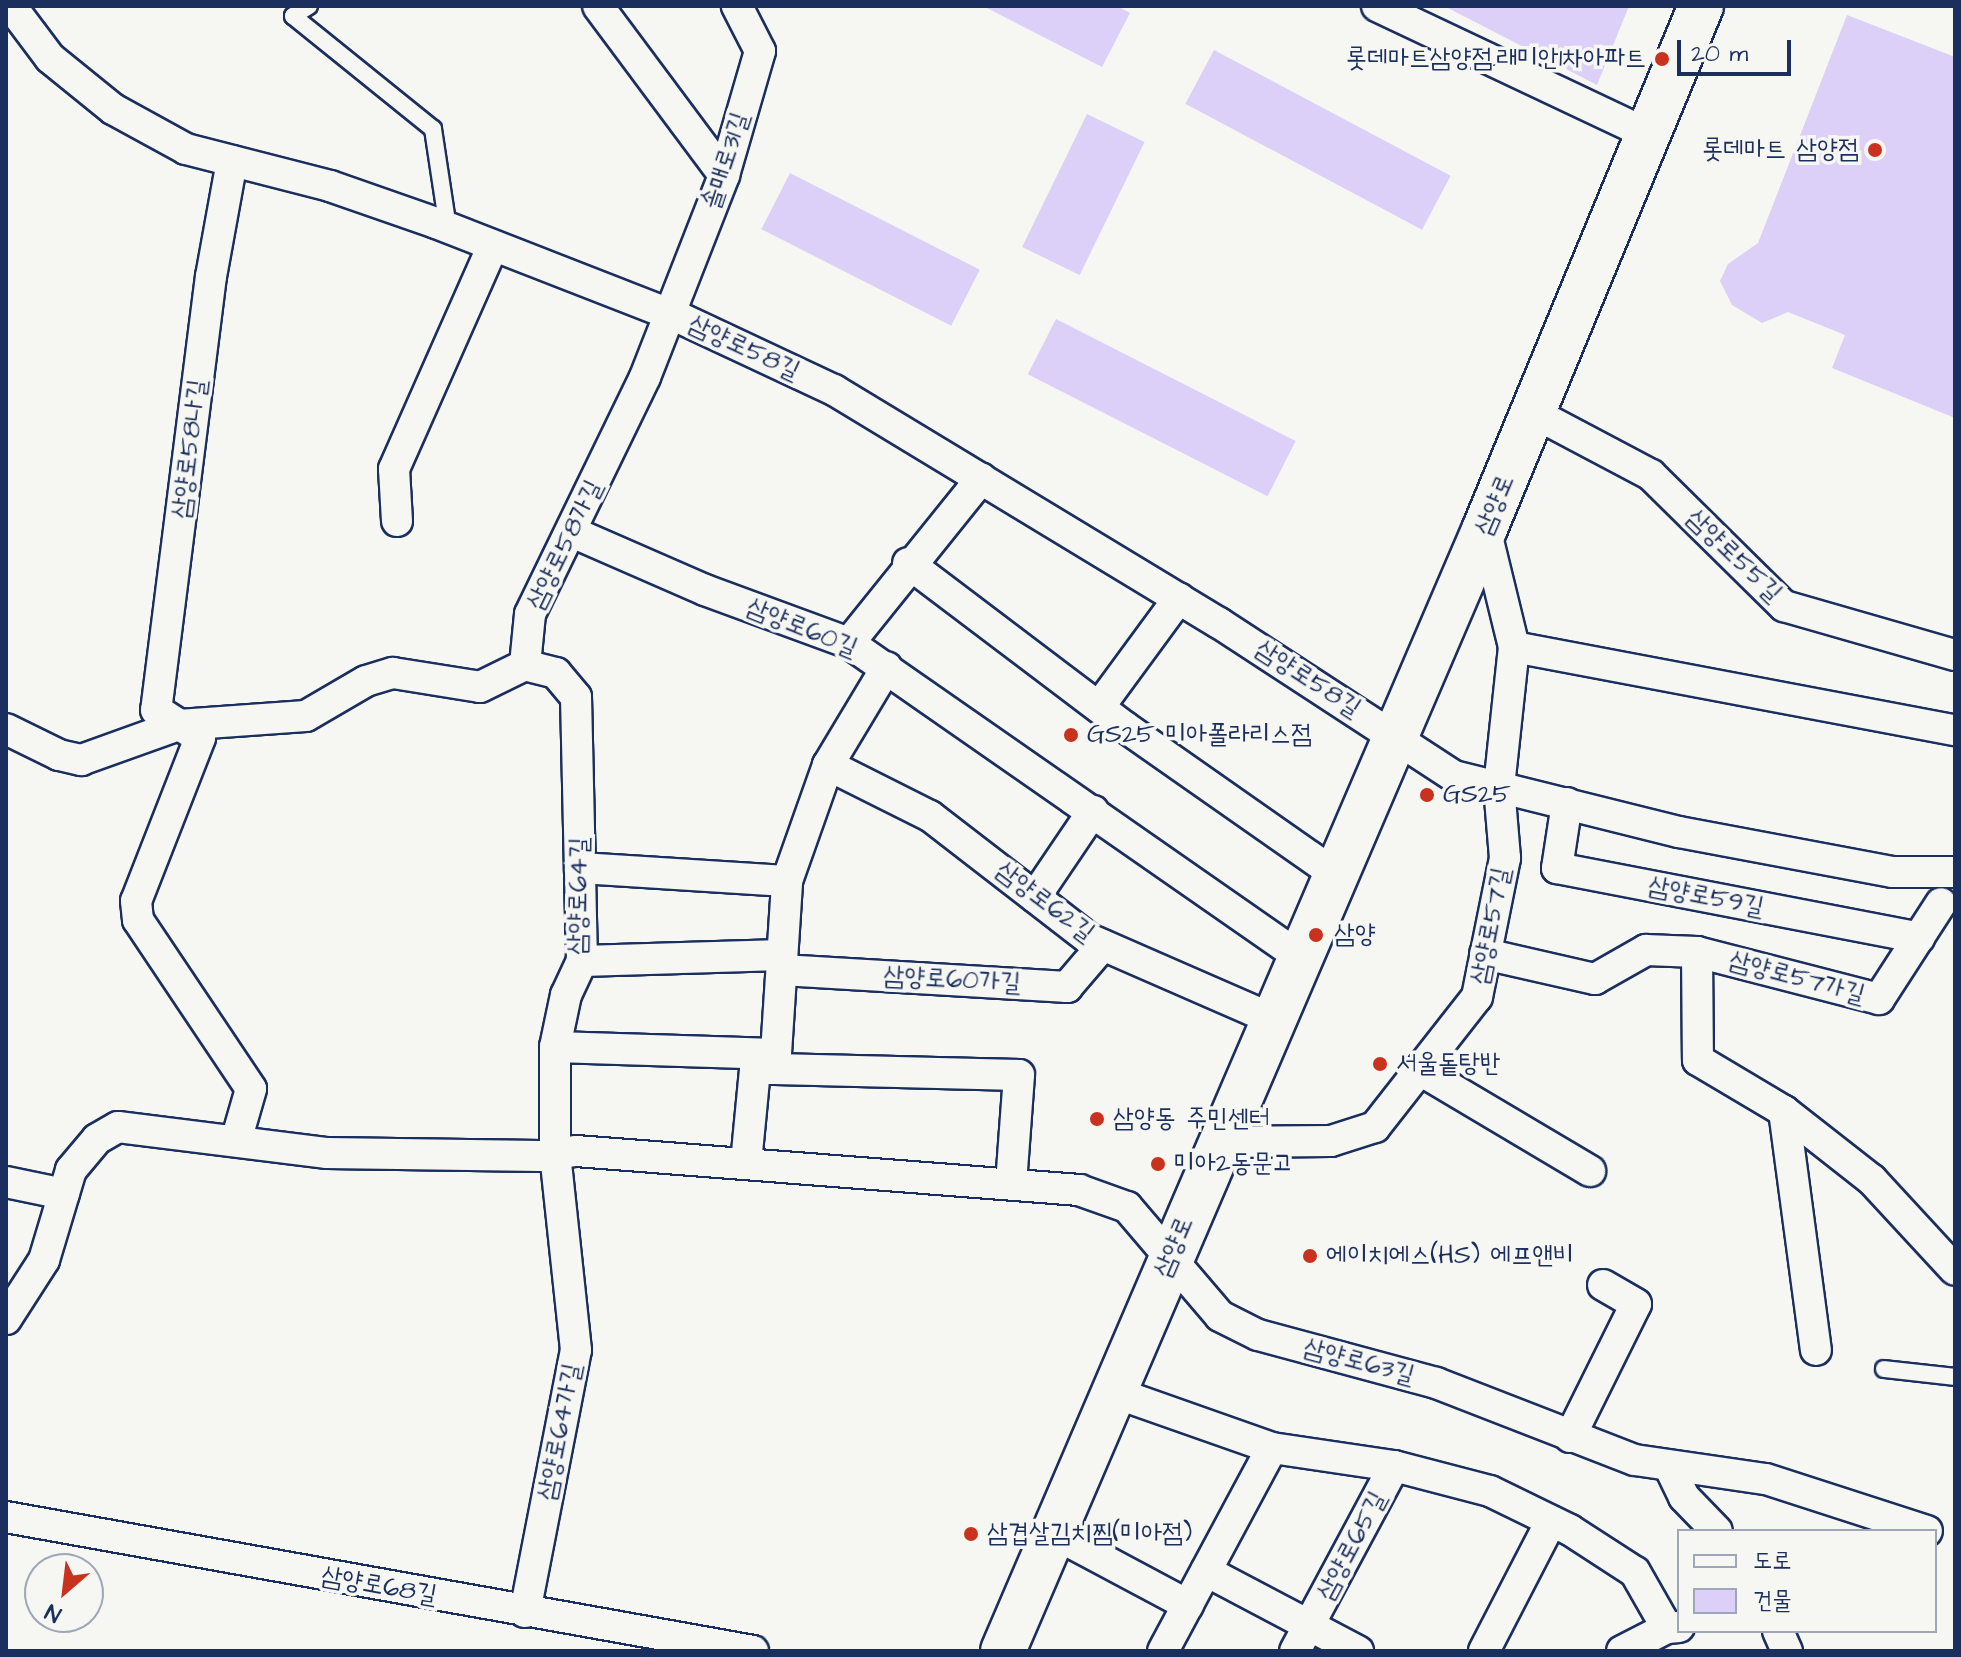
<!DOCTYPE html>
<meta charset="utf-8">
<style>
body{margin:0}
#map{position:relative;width:1961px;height:1657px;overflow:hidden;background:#f6f6f2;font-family:"Architects Daughter","Poor Story",sans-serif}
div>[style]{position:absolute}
.building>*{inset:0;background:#ddd0f8;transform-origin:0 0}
.roads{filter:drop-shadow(2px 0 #1b2f5e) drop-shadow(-2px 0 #1b2f5e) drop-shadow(0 2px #1b2f5e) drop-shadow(0 -2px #1b2f5e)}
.service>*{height:16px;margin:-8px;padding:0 8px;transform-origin:8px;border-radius:8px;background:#f6f6f2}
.minor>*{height:30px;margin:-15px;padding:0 15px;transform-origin:15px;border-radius:15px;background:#f6f6f2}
.secondary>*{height:44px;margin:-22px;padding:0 22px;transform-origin:22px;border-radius:22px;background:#f6f6f2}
.dots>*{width:22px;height:22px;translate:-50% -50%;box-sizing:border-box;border:4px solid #f6f6f2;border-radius:50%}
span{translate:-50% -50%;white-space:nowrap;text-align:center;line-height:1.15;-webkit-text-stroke:7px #f6f6f2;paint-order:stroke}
.poi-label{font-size:26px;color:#1b2f5e}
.right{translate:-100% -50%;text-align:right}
.left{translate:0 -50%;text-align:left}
.street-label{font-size:26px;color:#1b2f5e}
.frame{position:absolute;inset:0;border:8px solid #1b2f5e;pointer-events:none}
.legend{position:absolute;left:1677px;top:1529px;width:260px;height:104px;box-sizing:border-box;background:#f6f6f2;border:2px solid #9ea6b7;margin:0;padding:10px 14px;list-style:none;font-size:24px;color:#1b2f5e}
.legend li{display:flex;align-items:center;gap:16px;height:40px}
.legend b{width:40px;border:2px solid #9ea6b7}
.north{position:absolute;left:24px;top:1553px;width:80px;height:80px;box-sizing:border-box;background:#f6f6f2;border:2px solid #9ea6b7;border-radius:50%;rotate:208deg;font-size:22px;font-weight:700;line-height:32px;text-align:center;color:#1b2f5e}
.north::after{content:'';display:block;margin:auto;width:28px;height:36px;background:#c8321e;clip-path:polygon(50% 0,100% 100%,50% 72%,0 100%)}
.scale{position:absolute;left:1677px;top:40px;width:114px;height:36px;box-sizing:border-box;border:4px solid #1b2f5e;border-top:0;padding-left:10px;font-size:24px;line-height:28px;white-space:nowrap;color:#1b2f5e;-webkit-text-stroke:6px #f6f6f2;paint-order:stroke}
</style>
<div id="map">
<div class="building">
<div style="clip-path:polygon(983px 6px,1117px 6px,1130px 13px,1102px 67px)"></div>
<div style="clip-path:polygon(1444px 6px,1629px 6px,1597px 85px)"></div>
<div style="clip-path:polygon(1847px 15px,1955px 57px,1955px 418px,1832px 368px,1845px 335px,1788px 312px,1762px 323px,1732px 305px,1720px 281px,1728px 264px,1758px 243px)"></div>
<div style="left:1214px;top:50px;width:268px;height:61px;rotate:28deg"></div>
<div style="left:1087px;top:114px;width:64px;height:148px;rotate:26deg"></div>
<div style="left:790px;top:173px;width:213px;height:63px;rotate:27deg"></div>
<div style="left:1056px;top:319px;width:269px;height:62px;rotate:27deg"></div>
</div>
<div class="roads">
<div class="service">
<div style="left:309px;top:6px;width:19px;rotate:148deg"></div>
<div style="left:293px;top:16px;width:180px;rotate:38.9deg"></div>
<div style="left:433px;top:129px;width:100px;rotate:81.4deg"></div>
<div style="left:1884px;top:1369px;width:71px;rotate:6.4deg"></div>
</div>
<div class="minor">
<div style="left:11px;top:6px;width:65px;rotate:53.1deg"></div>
<div style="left:50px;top:58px;width:81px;rotate:39deg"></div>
<div style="left:113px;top:109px;width:83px;rotate:28.7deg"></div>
<div style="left:186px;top:149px;width:149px;rotate:14.4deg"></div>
<div style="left:330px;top:186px;width:112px;rotate:19.2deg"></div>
<div style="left:436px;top:223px;width:262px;rotate:21.3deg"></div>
<div style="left:680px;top:318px;width:170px;rotate:25.1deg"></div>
<div style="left:834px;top:390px;width:450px;rotate:31.2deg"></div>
<div style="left:1219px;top:623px;width:280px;rotate:33.1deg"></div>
<div style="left:1454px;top:776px;width:232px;rotate:14deg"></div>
<div style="left:1679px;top:832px;width:217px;rotate:10.6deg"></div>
<div style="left:1892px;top:872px;width:63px"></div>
<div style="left:598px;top:6px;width:211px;rotate:53.3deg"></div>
<div style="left:1377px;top:6px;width:302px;rotate:25.3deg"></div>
<div style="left:232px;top:161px;width:117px;rotate:100.3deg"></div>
<div style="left:211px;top:276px;width:437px;rotate:97.2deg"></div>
<div style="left:156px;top:710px;width:52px;rotate:32.5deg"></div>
<div style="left:200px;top:738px;width:175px;rotate:111.4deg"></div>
<div style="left:136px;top:901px;width:19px;rotate:84deg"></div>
<div style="left:138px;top:920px;width:203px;rotate:56.2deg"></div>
<div style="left:251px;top:1089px;width:54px;rotate:106.1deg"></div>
<div style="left:1534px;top:413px;width:132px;rotate:27.9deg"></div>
<div style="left:1651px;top:475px;width:187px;rotate:44.6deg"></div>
<div style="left:1784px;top:606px;width:178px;rotate:16deg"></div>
<div style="left:397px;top:521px;width:52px;rotate:-93.3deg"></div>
<div style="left:394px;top:469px;width:244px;rotate:-66.1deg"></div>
<div style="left:572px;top:532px;width:145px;rotate:23.6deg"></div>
<div style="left:705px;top:590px;width:153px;rotate:20.2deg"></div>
<div style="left:849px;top:643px;width:550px;rotate:34.85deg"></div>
<div style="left:908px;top:563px;width:272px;rotate:37.1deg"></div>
<div style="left:1125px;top:727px;width:256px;rotate:35deg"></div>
<div style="left:849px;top:643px;width:211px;rotate:-51.2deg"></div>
<div style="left:1514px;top:647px;width:449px;rotate:10.7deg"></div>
<div style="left:525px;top:665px;width:51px;rotate:-84.4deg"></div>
<div style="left:530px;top:614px;width:263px;rotate:-64.1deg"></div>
<div style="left:645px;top:377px;width:217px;rotate:-68.6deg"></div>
<div style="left:724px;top:175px;width:129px;rotate:-73.8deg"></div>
<div style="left:760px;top:51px;width:51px;rotate:-117.1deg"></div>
<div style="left:1099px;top:707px;width:135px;rotate:-53.7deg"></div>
<div style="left:6px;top:729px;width:59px;rotate:26.1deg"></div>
<div style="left:59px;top:755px;width:23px;rotate:13deg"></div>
<div style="left:81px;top:760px;width:104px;rotate:-19.7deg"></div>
<div style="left:179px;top:725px;width:127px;rotate:-4.1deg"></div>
<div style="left:306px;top:716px;width:69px;rotate:-30.3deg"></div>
<div style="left:366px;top:681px;width:28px;rotate:-17deg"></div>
<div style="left:393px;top:673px;width:88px;rotate:9.1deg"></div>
<div style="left:480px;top:687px;width:50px;rotate:-26.1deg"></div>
<div style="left:828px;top:765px;width:114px;rotate:26.6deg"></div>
<div style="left:930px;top:816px;width:201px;rotate:37.7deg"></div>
<div style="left:1089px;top:939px;width:200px;rotate:23.6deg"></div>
<div style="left:1567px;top:803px;width:66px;rotate:98.7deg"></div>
<div style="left:1557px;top:868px;width:369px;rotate:10.9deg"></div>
<div style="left:580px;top:868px;width:207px;rotate:3.6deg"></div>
<div style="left:1035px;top:897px;width:104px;rotate:-56deg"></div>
<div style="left:1697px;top:952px;width:108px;rotate:89.5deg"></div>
<div style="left:1698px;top:1060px;width:100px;rotate:30.7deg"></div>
<div style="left:1784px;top:1111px;width:112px;rotate:38.1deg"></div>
<div style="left:1872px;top:1180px;width:122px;rotate:47.3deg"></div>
<div style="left:1485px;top:954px;width:113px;rotate:12.8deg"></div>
<div style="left:1595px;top:979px;width:59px;rotate:-29.6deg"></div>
<div style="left:1646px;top:950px;width:51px;rotate:2.2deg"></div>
<div style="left:1697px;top:952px;width:188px;rotate:14.5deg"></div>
<div style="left:1879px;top:999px;width:114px;rotate:-57.1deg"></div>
<div style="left:582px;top:961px;width:200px;rotate:-1.7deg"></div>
<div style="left:782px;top:970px;width:286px;rotate:3.4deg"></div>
<div style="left:1067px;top:987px;width:55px;rotate:-49.4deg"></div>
<div style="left:555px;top:1047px;width:221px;rotate:1.8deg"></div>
<div style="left:775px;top:1069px;width:244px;rotate:1.4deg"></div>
<div style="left:1019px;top:1075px;width:109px;rotate:94.2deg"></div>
<div style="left:1420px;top:1070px;width:198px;rotate:30.7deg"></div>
<div style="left:1784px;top:1111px;width:241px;rotate:82.4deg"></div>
<div style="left:1219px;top:1142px;width:112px;rotate:-0.5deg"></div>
<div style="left:1331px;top:1141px;width:46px;rotate:-17.7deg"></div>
<div style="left:1375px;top:1127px;width:165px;rotate:-51.9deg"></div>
<div style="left:1477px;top:997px;width:142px;rotate:-78.6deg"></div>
<div style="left:1505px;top:858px;width:71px;rotate:-94.8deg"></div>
<div style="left:1499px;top:787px;width:141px;rotate:-83.9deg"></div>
<div style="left:1514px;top:647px;width:122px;rotate:-103.7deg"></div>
<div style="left:746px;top:1163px;width:94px;rotate:-84.5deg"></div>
<div style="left:755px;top:1069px;width:20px"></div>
<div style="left:775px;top:1069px;width:188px;rotate:-86.3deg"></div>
<div style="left:787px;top:881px;width:123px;rotate:-70.5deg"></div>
<div style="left:828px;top:765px;width:114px;rotate:-59deg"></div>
<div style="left:6px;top:1182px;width:59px;rotate:11.7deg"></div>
<div style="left:6px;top:1319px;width:70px;rotate:-57.2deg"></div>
<div style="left:44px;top:1260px;width:94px;rotate:-73.3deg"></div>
<div style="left:71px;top:1170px;width:40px;rotate:-50deg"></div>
<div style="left:97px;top:1139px;width:24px;rotate:-30deg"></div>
<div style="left:118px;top:1127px;width:211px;rotate:7.1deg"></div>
<div style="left:327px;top:1153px;width:213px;rotate:0.8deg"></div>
<div style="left:540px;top:1156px;width:36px;rotate:-8deg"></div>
<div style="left:576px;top:1151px;width:505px;rotate:4.43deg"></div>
<div style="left:1079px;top:1190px;width:51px;rotate:19.5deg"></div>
<div style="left:1127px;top:1207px;width:143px;rotate:49.5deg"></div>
<div style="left:1220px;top:1316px;width:42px;rotate:26.6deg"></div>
<div style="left:1258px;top:1335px;width:184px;rotate:15.1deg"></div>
<div style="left:1436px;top:1383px;width:213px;rotate:21.2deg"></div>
<div style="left:1635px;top:1460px;width:132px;rotate:8.3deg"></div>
<div style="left:1766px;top:1479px;width:169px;rotate:17.9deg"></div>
<div style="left:1113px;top:1392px;width:169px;rotate:19.4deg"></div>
<div style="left:1272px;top:1448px;width:123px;rotate:8.4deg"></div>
<div style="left:1394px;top:1466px;width:99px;rotate:14.6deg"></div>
<div style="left:1490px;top:1491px;width:89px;rotate:26deg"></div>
<div style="left:1570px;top:1530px;width:77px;rotate:32.9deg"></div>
<div style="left:1635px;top:1572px;width:64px;rotate:60.3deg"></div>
<div style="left:1570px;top:1437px;width:148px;rotate:-63.6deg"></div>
<div style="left:1636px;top:1304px;width:38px;rotate:-150deg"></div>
<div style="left:1669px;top:1466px;width:34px;rotate:64deg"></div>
<div style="left:1684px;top:1497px;width:47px;rotate:45.9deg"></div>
<div style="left:6px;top:1517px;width:759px;rotate:10.17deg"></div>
<div style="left:1053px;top:1533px;width:153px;rotate:28.1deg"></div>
<div style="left:1206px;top:1571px;width:172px;rotate:27.8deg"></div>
<div style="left:525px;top:1612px;width:267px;rotate:-79deg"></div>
<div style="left:576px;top:1350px;width:197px;rotate:-96.1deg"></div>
<div style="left:555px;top:1154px;width:107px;rotate:-90deg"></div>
<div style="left:555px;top:1047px;width:53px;rotate:-78.1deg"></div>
<div style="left:566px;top:995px;width:38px;rotate:-65deg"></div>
<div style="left:582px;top:961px;width:264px;rotate:-91.3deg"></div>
<div style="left:576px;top:697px;width:31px;rotate:-130deg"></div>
<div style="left:556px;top:673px;width:32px;rotate:-166deg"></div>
<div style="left:1778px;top:1631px;width:22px;rotate:66deg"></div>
<div style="left:1163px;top:1651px;width:230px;rotate:-61.8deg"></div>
<div style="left:1295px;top:1651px;width:210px;rotate:-61.8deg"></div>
<div style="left:1484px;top:1651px;width:146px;rotate:-62.7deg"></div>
<div style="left:1622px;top:1651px;width:51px;rotate:-27.1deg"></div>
<div style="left:1667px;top:1628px;width:12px;rotate:-5deg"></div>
</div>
<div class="secondary">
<div style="left:1003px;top:1651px;width:1222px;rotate:-66.77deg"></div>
<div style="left:1485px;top:528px;width:565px;rotate:-67.52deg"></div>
</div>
</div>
<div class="dots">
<div style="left:1662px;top:59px;background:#c8321e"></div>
<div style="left:1875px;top:150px;background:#c8321e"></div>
<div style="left:1071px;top:735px;background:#c8321e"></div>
<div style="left:1427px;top:795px;background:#c8321e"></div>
<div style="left:1316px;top:935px;background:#c8321e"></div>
<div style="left:1380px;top:1064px;background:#c8321e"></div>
<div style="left:1097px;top:1119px;background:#c8321e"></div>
<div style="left:1158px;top:1164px;background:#c8321e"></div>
<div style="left:1310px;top:1256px;background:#c8321e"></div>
<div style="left:971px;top:1534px;background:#c8321e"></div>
</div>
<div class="poi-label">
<span class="right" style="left:1646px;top:59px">롯데마트삼양점.래미안1차아파트</span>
<span class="right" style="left:1859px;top:150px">롯데마트 삼양점</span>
<span class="left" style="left:1087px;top:735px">GS25 미아폴라리스점</span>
<span class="left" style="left:1443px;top:795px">GS25</span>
<span class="left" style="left:1334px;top:935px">삼양</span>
<span class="left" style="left:1396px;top:1064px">서울돝탕반</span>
<span class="left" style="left:1113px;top:1119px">삼양동 주민센터</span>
<span class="left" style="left:1174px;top:1164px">미아2동문고</span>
<span class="left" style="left:1326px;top:1256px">에이치에스(HS) 에프앤비</span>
<span class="left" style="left:987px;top:1534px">삼겹살김치찜(미아점)</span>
</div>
<div class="street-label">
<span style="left:726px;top:161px;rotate:-72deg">솔매로31길</span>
<span style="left:744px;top:348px;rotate:25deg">삼양로58길</span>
<span style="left:190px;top:449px;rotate:-83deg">삼양로58나길</span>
<span style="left:1495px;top:505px;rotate:-67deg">삼양로</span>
<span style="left:565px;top:545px;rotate:-64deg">삼양로58가길</span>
<span style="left:1734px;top:556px;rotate:44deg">삼양로55길</span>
<span style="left:802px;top:628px;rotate:22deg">삼양로60길</span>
<span style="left:1308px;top:679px;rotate:33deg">삼양로58길</span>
<span style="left:579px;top:896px;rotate:-89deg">삼양로64길</span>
<span style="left:1706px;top:897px;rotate:11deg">삼양로59길</span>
<span style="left:1045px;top:902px;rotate:37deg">삼양로62길</span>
<span style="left:1491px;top:926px;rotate:-79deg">삼양로57길</span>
<span style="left:1797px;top:978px;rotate:15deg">삼양로57가길</span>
<span style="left:952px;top:980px;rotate:3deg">삼양로60가길</span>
<span style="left:1174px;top:1247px;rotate:-67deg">삼양로</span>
<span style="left:1359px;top:1362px;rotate:15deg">삼양로63길</span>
<span style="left:560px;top:1432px;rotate:-79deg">삼양로64가길</span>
<span style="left:1352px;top:1546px;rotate:-62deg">삼양로65길</span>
<span style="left:379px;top:1586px;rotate:10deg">삼양로68길</span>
</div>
<div class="frame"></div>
<ul class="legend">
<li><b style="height:10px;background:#f6f6f2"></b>도로</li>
<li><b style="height:22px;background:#ddd0f8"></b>건물</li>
</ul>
<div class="north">N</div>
<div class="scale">20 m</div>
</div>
